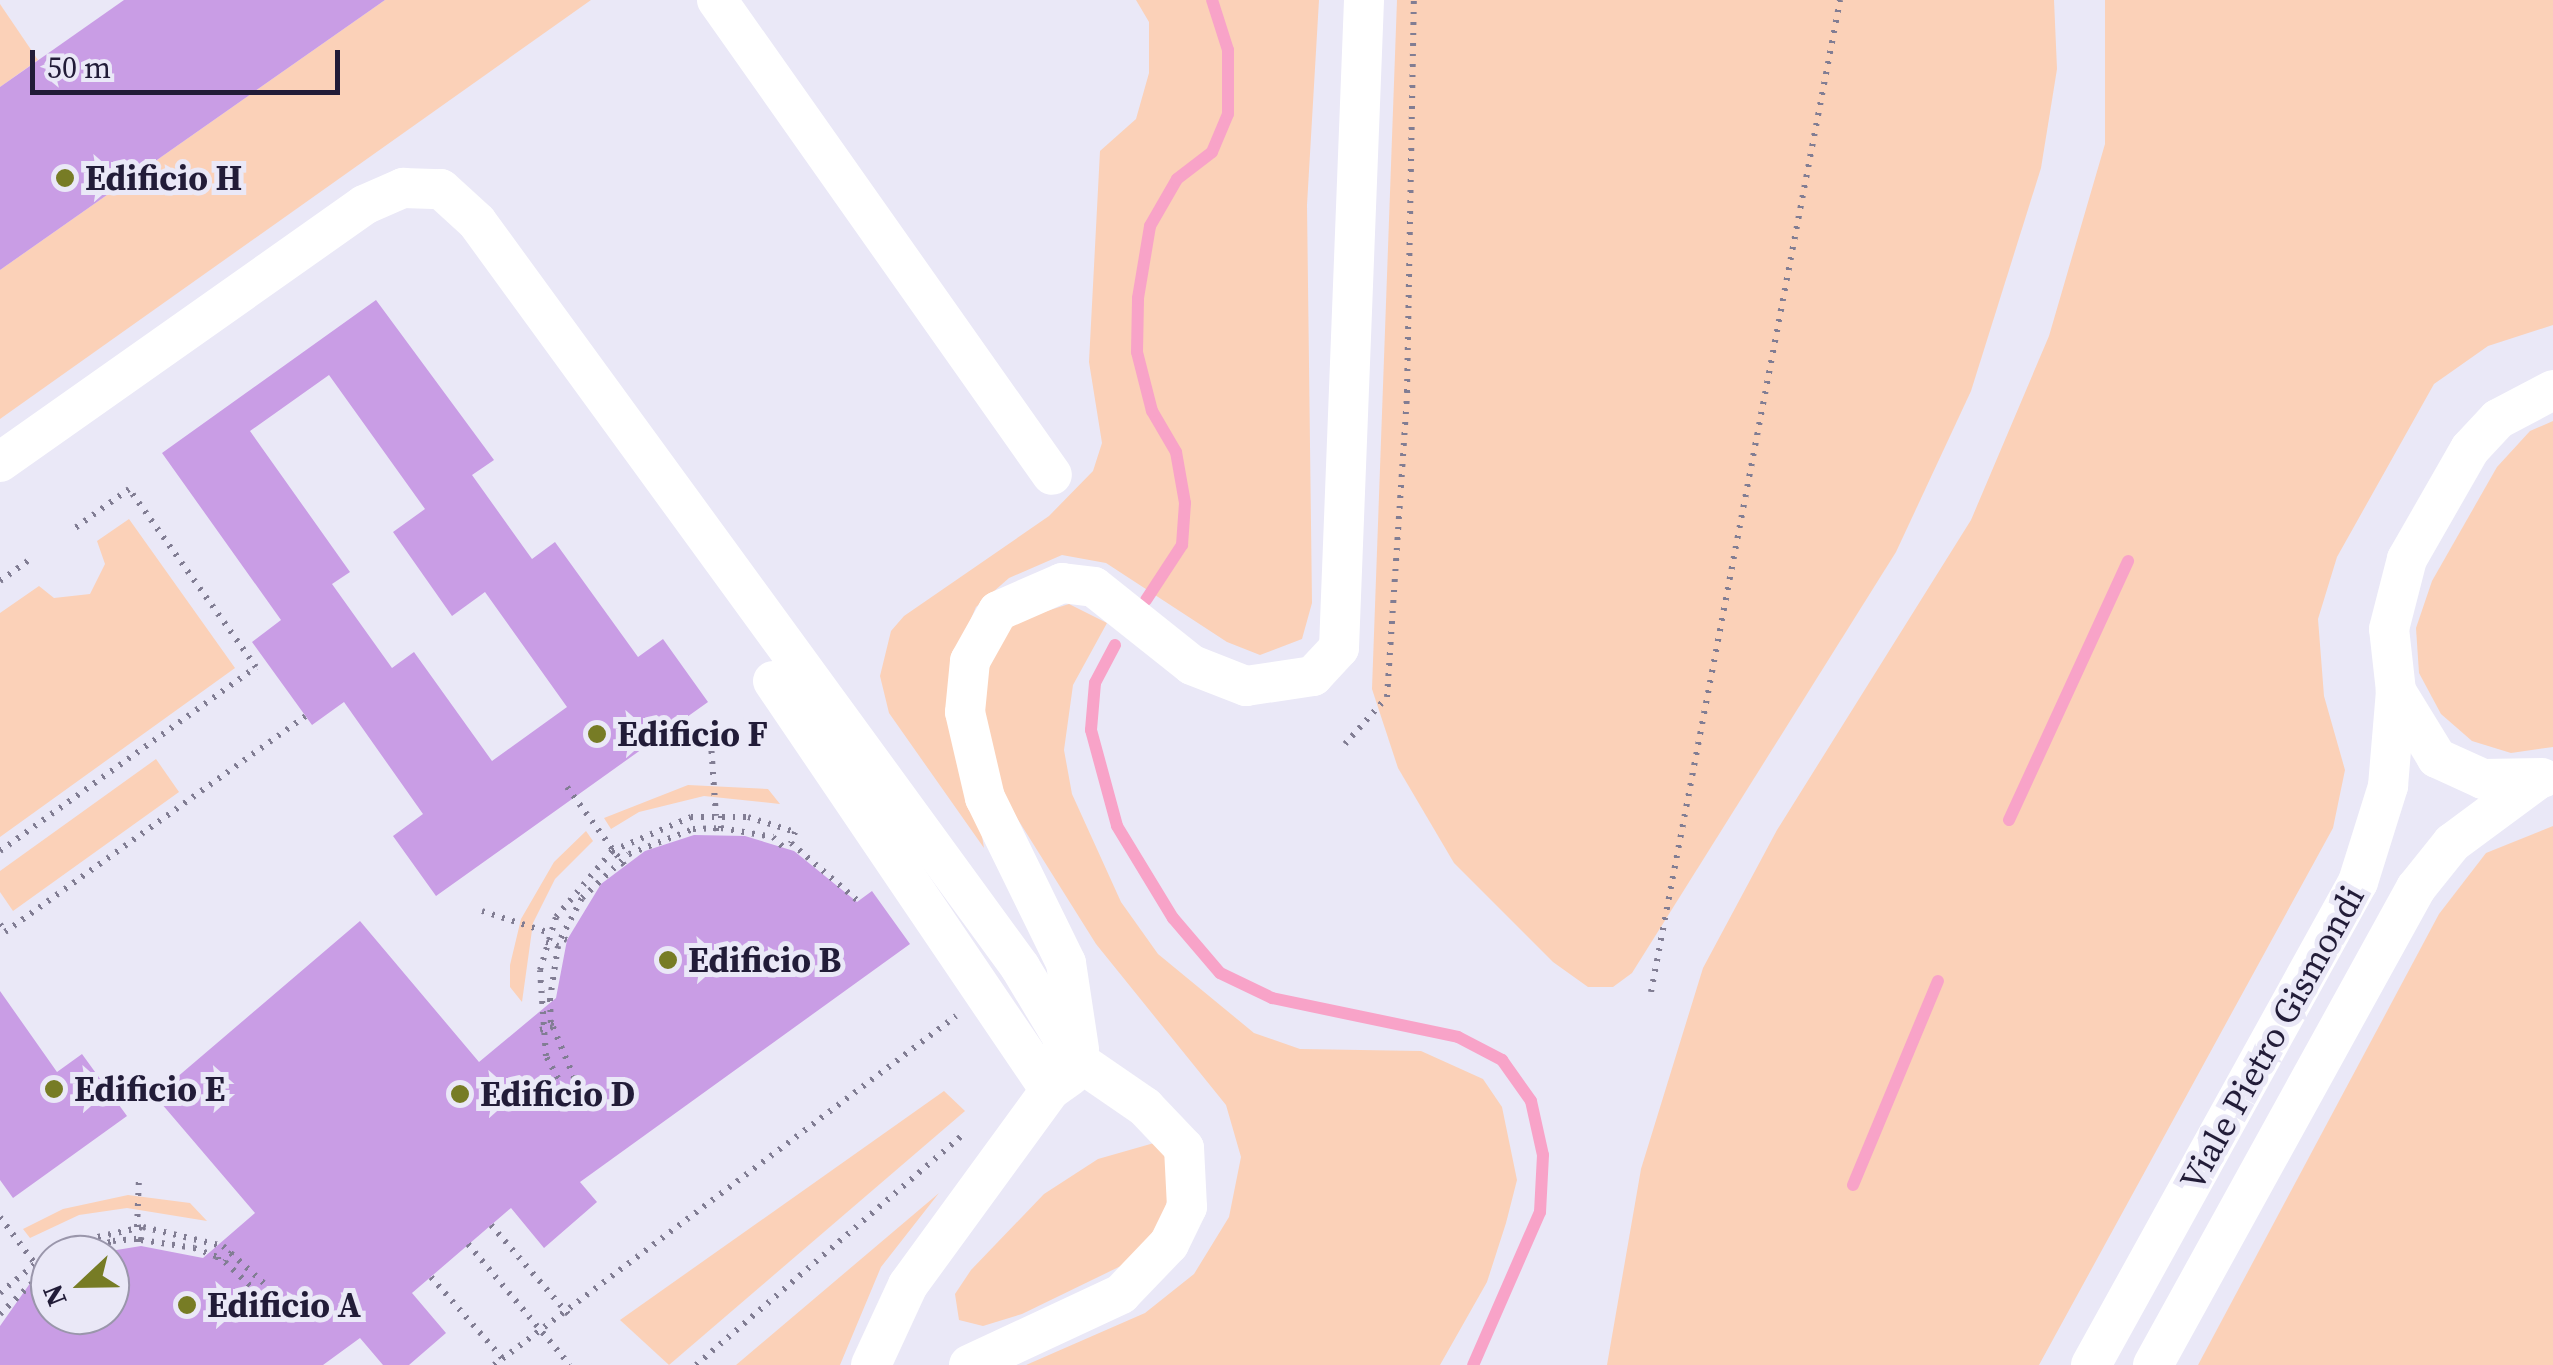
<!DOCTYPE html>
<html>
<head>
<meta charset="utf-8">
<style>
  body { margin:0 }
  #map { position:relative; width:2553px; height:1365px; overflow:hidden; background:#eae8f7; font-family:"Source Serif 4",serif }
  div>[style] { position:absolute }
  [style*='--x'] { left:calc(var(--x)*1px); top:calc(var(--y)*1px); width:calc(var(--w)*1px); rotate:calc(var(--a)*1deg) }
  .green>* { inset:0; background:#fbd1b8 }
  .stream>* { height:12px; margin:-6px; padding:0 6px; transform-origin:6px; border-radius:6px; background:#f8a3c8 }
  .building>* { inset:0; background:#c99de5 }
  .path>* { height:6px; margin-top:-3px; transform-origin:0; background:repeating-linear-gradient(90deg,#817d93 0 2.5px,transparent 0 10.5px) }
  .minor>* { height:40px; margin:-20px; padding:0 20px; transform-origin:20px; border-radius:20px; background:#fff }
  .dots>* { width:28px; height:28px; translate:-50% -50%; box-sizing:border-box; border:5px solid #eae8f7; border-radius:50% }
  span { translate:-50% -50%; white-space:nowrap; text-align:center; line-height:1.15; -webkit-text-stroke:10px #eae8f7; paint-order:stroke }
  .poi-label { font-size:35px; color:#221c38; font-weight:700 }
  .left { translate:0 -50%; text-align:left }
  .street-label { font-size:35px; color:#221c38 }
  .north { position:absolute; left:30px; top:1235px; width:100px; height:100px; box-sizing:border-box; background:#eae8f7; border:2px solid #9a96ab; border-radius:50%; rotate:248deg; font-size:28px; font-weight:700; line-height:40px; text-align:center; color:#221c38 }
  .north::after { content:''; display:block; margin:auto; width:35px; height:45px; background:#777c25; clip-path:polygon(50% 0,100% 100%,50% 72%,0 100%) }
  .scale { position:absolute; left:30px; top:50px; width:310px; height:45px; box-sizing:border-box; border:5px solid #221c38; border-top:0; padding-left:12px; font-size:30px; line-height:35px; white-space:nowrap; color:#221c38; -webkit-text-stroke:8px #eae8f7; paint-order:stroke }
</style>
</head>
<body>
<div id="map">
  <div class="green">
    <i style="clip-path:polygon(385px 0,591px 0,0 419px,0 270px)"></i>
    <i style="clip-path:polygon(1136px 0,1319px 0,1307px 205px,1312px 603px,1302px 639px,1260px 655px,1227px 642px,1106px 563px,1062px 555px,1009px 578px,976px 607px,953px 661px,984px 848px,889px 713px,880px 676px,891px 631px,904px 616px,1049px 516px,1093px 471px,1102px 443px,1089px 362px,1100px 151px,1136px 119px,1149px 73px,1149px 22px)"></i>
    <i style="clip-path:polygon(1397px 0,2054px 0,2057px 69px,2041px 168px,1971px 391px,1896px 552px,1632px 973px,1613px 987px,1588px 987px,1553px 962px,1454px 863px,1398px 768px,1372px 689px)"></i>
    <i style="clip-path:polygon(2105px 0,2553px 0,2553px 325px,2488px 346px,2434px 384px,2337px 557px,2318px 619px,2324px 696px,2345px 770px,2333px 828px,2039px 1365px,1607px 1365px,1641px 1169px,1703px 968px,1777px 830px,1971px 520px,2049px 336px,2105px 144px)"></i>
    <i style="clip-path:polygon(0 4px,38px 60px,0 87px)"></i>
    <i style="clip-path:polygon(2553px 421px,2553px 747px,2511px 753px,2472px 741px,2441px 714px,2419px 673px,2416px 628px,2432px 581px,2497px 467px,2530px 431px)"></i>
    <i style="clip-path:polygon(129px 519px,235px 668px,0 837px,0 613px,39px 586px,54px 598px,90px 594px,105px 564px,97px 541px)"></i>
    <i style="clip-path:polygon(1069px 604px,1107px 623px,1073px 685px,1064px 750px,1072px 794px,1121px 902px,1158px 954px,1254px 1033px,1300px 1049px,1421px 1051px,1483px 1079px,1502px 1107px,1517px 1180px,1506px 1223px,1487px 1282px,1440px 1365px,1026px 1365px,1145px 1313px,1194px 1274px,1229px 1217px,1241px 1157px,1226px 1105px,1096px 944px,1005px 799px,984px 725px,986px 667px,1015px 621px)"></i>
    <i style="clip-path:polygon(156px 759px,179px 792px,13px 911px,0 892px,0 871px)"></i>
    <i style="clip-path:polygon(688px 785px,768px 789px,780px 804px,704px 796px,639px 812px,611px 829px,604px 818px)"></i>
    <i style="clip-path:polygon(2553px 826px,2553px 1365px,2198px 1365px,2439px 914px,2486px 853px)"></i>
    <i style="clip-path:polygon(586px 831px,593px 841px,555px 879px,533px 923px,522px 1002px,510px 987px,510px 965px,521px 919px,554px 862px)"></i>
    <i style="clip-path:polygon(944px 1091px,965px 1111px,669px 1365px,620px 1320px)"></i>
    <i style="clip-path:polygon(1161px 1141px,1174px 1177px,1161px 1222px,1127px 1263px,1022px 1314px,983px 1326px,959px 1320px,955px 1294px,971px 1270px,1044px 1194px,1098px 1159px)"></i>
    <i style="clip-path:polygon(939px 1193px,881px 1267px,840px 1365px,736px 1365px)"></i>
    <i style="clip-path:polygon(128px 1195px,190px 1203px,207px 1221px,127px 1208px,79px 1215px,30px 1238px,23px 1229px,63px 1209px)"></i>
  </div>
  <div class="stream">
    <i style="--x:1146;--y:600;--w:66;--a:-56.8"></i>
    <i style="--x:1182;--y:545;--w:42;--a:-85.9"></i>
    <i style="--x:1185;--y:503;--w:52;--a:-100"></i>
    <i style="--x:1176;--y:452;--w:48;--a:-120.3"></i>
    <i style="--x:1152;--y:411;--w:61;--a:-104.3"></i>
    <i style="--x:1137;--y:352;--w:54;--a:-88.9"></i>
    <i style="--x:1138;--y:298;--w:73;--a:-80.5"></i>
    <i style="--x:1150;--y:226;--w:54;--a:-60.1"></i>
    <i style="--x:1177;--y:179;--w:44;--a:-37.6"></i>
    <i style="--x:1212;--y:152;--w:41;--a:-67.2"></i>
    <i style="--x:1228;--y:114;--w:64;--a:-90"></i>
    <i style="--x:1228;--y:50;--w:52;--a:-107.7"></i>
    <i style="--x:1115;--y:645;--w:43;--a:117.8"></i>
    <i style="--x:1095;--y:683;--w:47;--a:94.9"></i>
    <i style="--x:1091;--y:730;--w:99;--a:74.8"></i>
    <i style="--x:1117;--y:826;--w:108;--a:58.7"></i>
    <i style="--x:1173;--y:918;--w:72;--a:49.5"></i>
    <i style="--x:1220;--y:973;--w:58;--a:25.7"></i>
    <i style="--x:1272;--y:998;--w:190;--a:11.8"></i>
    <i style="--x:1458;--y:1037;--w:50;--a:27.6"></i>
    <i style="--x:1502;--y:1060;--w:50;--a:54.7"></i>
    <i style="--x:1531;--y:1101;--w:55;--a:77.5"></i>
    <i style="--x:1543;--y:1155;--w:57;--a:93"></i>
    <i style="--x:1540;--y:1212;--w:167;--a:113.6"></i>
    <i style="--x:2009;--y:820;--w:285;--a:-65.3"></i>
    <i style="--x:1853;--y:1185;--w:221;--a:-67.4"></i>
  </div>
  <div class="building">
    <i style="clip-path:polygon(124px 0,385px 0,0 270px,0 87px)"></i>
    <i style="clip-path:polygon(evenodd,376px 300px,494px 460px,472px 475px,532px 559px,555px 542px,638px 657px,663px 639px,708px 702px,436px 896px,393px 836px,423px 814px,344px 702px,312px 725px,252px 642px,281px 620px,162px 453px,376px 300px,329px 375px,425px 509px,393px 532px,452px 616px,485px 592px,567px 707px,492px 761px,414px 652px,392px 668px,332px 584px,350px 572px,250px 431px,329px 375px)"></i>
    <i style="clip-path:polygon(694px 835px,745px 836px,794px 851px,857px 902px,872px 891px,910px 944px,580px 1182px,597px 1202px,544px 1248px,511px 1208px,412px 1293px,446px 1333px,409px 1365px,383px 1365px,360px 1338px,323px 1365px,0 1365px,0 1326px,38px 1272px,50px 1268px,50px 1315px,110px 1315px,110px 1255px,86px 1255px,141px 1246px,203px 1258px,255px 1213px,155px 1096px,360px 921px,479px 1062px,556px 998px,567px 940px,601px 884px,645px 851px)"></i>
    <i style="clip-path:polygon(0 991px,57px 1072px,82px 1054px,127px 1116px,13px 1198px,0 1180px)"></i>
  </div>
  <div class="path">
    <i style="--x:0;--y:581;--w:39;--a:-36"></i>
    <i style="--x:710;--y:730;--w:86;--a:86"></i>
    <i style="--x:1345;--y:744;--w:63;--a:-48.2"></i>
    <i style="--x:1387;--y:697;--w:306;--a:-86.2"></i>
    <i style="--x:1407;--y:392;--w:392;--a:-89"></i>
    <i style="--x:567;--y:787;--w:97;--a:53.8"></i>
    <i style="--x:721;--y:816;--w:12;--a:90"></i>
    <i style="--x:721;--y:828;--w:53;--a:9.8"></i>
    <i style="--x:773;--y:837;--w:14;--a:45"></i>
    <i style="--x:0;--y:851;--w:315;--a:-35.7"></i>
    <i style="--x:256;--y:667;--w:219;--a:-125.5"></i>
    <i style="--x:129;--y:489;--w:67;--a:144.2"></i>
    <i style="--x:482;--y:911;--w:71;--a:17.9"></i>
    <i style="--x:0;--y:924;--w:9;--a:58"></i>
    <i style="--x:5;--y:932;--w:370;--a:-35.7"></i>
    <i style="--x:567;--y:940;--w:6;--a:-162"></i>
    <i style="--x:561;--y:938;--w:45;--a:-62.3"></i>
    <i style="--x:582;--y:898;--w:64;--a:-43.1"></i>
    <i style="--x:629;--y:854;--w:69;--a:-21.3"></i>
    <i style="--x:693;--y:829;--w:23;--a:-2"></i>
    <i style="--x:716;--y:828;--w:6;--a:90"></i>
    <i style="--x:546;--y:942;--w:13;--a:18"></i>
    <i style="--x:558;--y:946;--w:54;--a:98.6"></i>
    <i style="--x:550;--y:999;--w:24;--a:88"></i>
    <i style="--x:551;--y:1023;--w:6;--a:-9"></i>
    <i style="--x:1651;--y:992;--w:1010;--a:-79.21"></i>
    <i style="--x:540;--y:1030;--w:13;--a:-13"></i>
    <i style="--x:553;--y:1027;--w:78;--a:67.4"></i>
    <i style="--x:573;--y:1106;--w:57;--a:-118.4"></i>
    <i style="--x:546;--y:1056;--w:86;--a:-94"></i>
    <i style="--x:540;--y:970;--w:55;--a:-73.2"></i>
    <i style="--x:556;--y:917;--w:87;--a:-49.7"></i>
    <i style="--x:612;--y:851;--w:86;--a:-23.3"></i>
    <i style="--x:691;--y:817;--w:57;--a:0"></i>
    <i style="--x:748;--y:817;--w:49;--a:17.7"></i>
    <i style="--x:795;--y:832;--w:12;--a:110"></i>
    <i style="--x:791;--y:843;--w:89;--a:40.9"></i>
    <i style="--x:0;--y:1217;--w:75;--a:53.1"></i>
    <i style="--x:491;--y:1225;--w:118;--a:49.1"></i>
    <i style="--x:137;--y:1227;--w:50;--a:-87.7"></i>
    <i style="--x:143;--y:1227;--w:13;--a:99"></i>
    <i style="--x:141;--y:1240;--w:54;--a:8.6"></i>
    <i style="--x:194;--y:1248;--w:26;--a:21"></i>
    <i style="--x:218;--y:1257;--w:9;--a:84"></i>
    <i style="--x:468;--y:1244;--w:158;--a:49.9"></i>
    <i style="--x:232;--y:1252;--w:12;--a:125"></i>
    <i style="--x:225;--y:1262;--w:76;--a:43.4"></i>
    <i style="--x:68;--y:1255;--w:47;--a:-17.3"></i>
    <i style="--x:113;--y:1241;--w:25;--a:-5"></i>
    <i style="--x:138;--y:1239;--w:7;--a:90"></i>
    <i style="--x:431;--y:1277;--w:109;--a:48.7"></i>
    <i style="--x:0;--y:1293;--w:74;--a:-39.5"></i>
    <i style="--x:57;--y:1246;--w:88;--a:-12.5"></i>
    <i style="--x:143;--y:1227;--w:82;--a:13.4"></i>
    <i style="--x:223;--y:1246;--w:91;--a:42.3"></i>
    <i style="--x:0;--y:1314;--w:69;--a:-43.8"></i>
    <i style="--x:494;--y:1365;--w:579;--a:-37.07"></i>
    <i style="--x:696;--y:1365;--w:354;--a:-40.8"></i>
  </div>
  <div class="minor">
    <i style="--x:717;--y:0;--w:581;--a:54.81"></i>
    <i style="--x:0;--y:462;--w:446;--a:-35.2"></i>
    <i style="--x:364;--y:205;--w:43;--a:-23.6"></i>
    <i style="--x:403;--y:188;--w:38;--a:2"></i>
    <i style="--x:441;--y:189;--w:49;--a:42.5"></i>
    <i style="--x:477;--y:222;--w:922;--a:53.91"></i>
    <i style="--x:1020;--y:967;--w:118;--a:58.9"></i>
    <i style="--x:773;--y:681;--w:494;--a:55.9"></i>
    <i style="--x:2542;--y:778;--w:59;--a:179"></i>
    <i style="--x:2483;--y:779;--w:51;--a:-155.5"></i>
    <i style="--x:2437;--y:758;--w:79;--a:-121.5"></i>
    <i style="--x:2396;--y:691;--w:62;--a:-96.4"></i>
    <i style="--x:2389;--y:629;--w:72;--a:-75.6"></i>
    <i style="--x:2407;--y:559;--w:127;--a:-60.2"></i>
    <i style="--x:2470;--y:449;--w:41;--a:-47"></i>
    <i style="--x:2498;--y:419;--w:62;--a:-27.8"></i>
    <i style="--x:1079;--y:1049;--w:87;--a:-98.6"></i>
    <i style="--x:1066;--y:963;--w:184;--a:-116.1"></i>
    <i style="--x:985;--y:798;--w:88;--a:-103.1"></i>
    <i style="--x:965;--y:712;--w:51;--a:-84.4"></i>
    <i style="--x:970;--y:661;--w:57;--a:-60.8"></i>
    <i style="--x:998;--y:611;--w:70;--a:-23.6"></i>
    <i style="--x:1062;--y:583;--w:32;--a:7"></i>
    <i style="--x:1094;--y:587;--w:125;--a:38.5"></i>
    <i style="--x:1192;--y:665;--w:58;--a:21.3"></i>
    <i style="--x:1246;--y:686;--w:68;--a:-8.5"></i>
    <i style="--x:1313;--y:676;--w:38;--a:-47"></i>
    <i style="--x:1339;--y:648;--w:648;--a:-87.79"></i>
    <i style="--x:871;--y:1365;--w:88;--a:-65.2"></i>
    <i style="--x:908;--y:1285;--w:241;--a:-53.9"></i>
    <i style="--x:1050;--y:1090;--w:24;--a:-35"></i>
    <i style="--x:969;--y:1365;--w:168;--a:-25"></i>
    <i style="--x:1121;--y:1294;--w:69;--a:-46.2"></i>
    <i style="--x:1169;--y:1244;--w:41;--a:-64.1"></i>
    <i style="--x:1187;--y:1207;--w:59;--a:-92.9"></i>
    <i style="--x:1184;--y:1148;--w:57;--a:-133.6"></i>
    <i style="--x:1145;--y:1107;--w:101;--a:-145.5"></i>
    <i style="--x:2091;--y:1365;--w:552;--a:-61.07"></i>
    <i style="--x:2358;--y:882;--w:101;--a:-72.6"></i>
    <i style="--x:2388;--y:786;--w:95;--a:-85.2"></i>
    <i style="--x:2153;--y:1365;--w:545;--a:-61.13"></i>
    <i style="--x:2416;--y:888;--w:58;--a:-51.3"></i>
    <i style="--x:2452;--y:843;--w:106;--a:-36.5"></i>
  </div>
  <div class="dots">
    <i style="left:65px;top:178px;background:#777c25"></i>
    <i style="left:597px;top:734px;background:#777c25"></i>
    <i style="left:668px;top:960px;background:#777c25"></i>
    <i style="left:54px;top:1089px;background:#777c25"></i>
    <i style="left:460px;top:1094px;background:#777c25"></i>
    <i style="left:187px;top:1305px;background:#777c25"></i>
  </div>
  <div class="poi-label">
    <span class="left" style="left:85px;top:178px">Edificio H</span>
    <span class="left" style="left:617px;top:734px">Edificio F</span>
    <span class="left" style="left:688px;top:960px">Edificio B</span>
    <span class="left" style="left:74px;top:1089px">Edificio E</span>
    <span class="left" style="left:480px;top:1094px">Edificio D</span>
    <span class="left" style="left:207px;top:1305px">Edificio A</span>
  </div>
  <div class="street-label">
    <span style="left:2272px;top:1038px;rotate:-61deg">Viale Pietro Gismondi</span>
  </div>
  <div class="north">N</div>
  <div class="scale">50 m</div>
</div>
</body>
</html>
